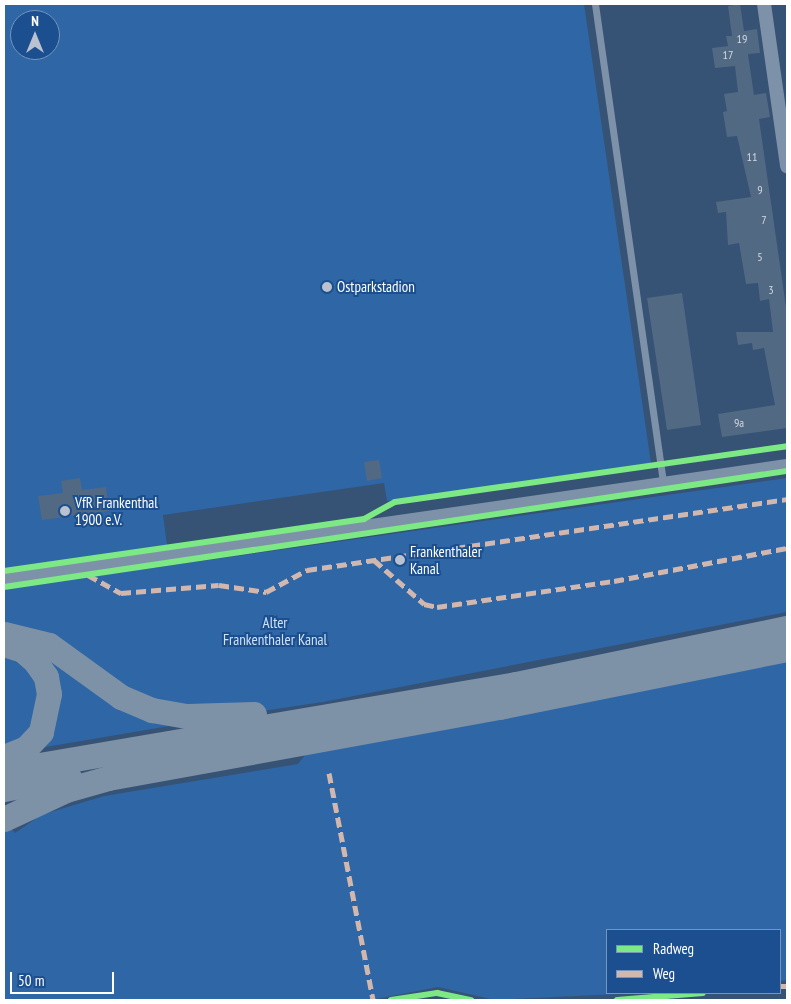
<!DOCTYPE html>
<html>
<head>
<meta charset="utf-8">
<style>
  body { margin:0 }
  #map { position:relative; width:791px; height:1004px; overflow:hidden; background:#365274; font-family:"PT Sans Narrow",sans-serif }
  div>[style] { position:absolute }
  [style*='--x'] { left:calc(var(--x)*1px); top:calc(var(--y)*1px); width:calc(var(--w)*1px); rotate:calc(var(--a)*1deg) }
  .green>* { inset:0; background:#2f66a5 }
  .building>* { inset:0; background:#526984 }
  .lane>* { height:7px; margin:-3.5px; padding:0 3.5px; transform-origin:3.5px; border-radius:3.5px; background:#7d92a8 }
  .street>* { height:14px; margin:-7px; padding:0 7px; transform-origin:7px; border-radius:7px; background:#7d92a8 }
  .highway>* { height:25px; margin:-12.5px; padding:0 12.5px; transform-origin:12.5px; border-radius:12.5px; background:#7e92a7 }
  .quiet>* { height:5px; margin-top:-2.5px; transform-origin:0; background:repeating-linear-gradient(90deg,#d1b7ad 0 10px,transparent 0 15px) }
  .cycleway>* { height:6px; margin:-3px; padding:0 3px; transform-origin:3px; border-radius:3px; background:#7ce984 }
  .dots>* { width:14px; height:14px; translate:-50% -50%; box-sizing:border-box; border:2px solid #1b4f8f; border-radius:50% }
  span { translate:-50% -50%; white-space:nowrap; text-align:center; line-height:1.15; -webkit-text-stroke:4px #1b4f8f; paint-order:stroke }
  .number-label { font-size:12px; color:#d4dae0 }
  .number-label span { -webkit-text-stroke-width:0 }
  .poi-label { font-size:15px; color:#fff }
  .left { translate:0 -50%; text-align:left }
  .park-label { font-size:15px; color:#cfe3fa }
  .frame { position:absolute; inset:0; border:5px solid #fff; pointer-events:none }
  .legend { position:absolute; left:606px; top:929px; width:175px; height:65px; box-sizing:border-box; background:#1b4f8f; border:1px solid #7695bc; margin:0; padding:6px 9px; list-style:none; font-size:15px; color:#fff }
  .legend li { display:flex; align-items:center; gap:10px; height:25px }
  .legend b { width:25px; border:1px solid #7695bc }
  .north { position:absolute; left:10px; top:10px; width:50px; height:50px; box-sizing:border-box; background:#1b4f8f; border:1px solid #7695bc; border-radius:50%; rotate:0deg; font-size:14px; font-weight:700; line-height:20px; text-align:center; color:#fff }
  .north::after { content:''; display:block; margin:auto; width:18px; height:22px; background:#b9c2ce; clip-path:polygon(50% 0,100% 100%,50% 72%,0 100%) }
  .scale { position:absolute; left:10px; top:972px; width:104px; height:22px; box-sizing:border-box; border:2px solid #fff; border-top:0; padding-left:6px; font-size:15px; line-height:18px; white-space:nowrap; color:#fff; -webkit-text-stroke:4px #1b4f8f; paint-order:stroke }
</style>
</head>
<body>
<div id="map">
  <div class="green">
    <i style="clip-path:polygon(evenodd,4px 4px,584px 4px,651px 463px,387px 501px,384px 483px,163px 515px,167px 545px,4px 569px,4px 4px,20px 20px,50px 20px,50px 50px,20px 50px,20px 20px)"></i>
    <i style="clip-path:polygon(787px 478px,787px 612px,323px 702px,249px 713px,181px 712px,4px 628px,4px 589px)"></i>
    <i style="clip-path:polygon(50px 652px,193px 722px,34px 749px,45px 664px)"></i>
    <i style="clip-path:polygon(4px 654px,31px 672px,42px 689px,40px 723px,4px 755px)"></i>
    <i style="clip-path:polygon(787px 661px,787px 980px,780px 981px,780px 930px,607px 930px,607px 993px,640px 993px,495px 1000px,438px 987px,371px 1000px,4px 1000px,4px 829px,9px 826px,15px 833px,41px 815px,104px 796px,298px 764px,305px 755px,388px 736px)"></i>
  </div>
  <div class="building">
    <i style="clip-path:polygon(740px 4px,744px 31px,757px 29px,760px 53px,748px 54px,751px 75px,754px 95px,766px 93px,770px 117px,759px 119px,787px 314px,787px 428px,722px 437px,718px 414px,775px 405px,764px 348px,753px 350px,752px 343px,738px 345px,736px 332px,773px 332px,769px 299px,760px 301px,758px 283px,746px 284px,739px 243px,728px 245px,726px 212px,718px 213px,716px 202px,751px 197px,737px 136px,727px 137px,723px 112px,727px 111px,724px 94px,738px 92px,735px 66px,715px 68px,712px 48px,728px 46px,726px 36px,732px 36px,728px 6px)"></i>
    <i style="clip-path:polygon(682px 293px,701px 425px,667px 430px,647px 298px)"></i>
    <i style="clip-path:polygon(379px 460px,382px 478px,367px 481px,364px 462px)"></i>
    <i style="clip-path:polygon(80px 478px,82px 490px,106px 487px,109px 511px,42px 520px,38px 496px,63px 493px,61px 481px)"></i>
  </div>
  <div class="lane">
    <i style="--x:595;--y:4;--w:487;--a:81.9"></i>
  </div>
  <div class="street">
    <i style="--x:764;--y:4;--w:164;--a:81.9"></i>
    <i style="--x:4;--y:579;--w:791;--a:-8.21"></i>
  </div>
  <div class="highway">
    <i style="--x:4;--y:634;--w:46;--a:13.7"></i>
    <i style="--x:49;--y:645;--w:89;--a:35.8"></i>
    <i style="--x:121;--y:697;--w:34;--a:23"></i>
    <i style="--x:152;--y:710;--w:36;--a:10"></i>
    <i style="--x:187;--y:716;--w:67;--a:-1.7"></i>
    <i style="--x:4;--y:644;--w:19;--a:18"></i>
    <i style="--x:22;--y:650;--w:17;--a:40"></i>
    <i style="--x:35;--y:661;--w:19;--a:55"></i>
    <i style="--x:46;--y:677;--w:17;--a:80"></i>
    <i style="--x:49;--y:694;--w:39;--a:102"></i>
    <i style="--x:41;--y:732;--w:22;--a:133"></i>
    <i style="--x:26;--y:748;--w:24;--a:158"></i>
    <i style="--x:4;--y:771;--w:519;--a:-9.64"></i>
    <i style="--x:516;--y:684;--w:277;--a:-11.7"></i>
    <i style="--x:4;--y:789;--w:66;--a:-10.5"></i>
    <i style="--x:4;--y:819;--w:68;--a:-25.1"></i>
    <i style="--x:66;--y:790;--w:44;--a:-15.9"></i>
    <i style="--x:108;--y:778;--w:397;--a:-10.3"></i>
    <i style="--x:499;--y:707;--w:294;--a:-11.4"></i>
  </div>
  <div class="quiet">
    <i style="--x:374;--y:560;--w:67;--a:41.3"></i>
    <i style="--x:424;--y:604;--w:13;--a:13"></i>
    <i style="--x:437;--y:607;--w:179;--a:-8.4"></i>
    <i style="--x:614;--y:581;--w:176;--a:-10.8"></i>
    <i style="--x:88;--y:575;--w:38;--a:29"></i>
    <i style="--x:121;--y:593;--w:98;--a:-4.7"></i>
    <i style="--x:219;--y:585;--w:48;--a:8.5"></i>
    <i style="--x:266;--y:592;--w:47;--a:-28.2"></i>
    <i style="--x:307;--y:570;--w:485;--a:-8.4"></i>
    <i style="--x:329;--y:773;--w:231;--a:79"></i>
    <i style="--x:780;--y:986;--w:7;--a:0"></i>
  </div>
  <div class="cycleway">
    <i style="--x:4;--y:571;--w:364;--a:-8.2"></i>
    <i style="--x:364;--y:519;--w:35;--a:-29"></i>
    <i style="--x:395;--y:502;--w:396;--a:-8.1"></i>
    <i style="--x:4;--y:587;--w:792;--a:-8.43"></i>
    <i style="--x:391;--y:1000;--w:47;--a:-8.7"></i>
    <i style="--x:437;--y:993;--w:35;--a:12"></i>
    <i style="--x:617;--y:1000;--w:86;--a:-4.7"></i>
  </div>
  <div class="dots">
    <i style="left:327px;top:287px;background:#b9c2ce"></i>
    <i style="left:65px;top:511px;background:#b9c2ce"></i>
    <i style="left:400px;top:560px;background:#b9c2ce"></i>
  </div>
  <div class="number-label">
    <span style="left:742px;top:39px">19</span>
    <span style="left:728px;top:55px">17</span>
    <span style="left:752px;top:157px">11</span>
    <span style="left:760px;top:190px">9</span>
    <span style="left:764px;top:220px">7</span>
    <span style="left:760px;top:257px">5</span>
    <span style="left:771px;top:290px">3</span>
    <span style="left:739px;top:423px">9a</span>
  </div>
  <div class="poi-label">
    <span class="left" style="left:337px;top:287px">Ostparkstadion</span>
    <span class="left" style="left:75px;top:511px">VfR Frankenthal<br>1900 e.V.</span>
    <span class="left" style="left:410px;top:560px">Frankenthaler<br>Kanal</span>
  </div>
  <div class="park-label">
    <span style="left:275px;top:631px">Alter<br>Frankenthaler Kanal</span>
  </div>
  <div class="frame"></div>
  <ul class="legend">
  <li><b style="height:6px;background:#7ce984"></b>Radweg</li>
  <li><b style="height:6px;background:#d1b7ad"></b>Weg</li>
  </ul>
  <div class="north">N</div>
  <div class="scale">50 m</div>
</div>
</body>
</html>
